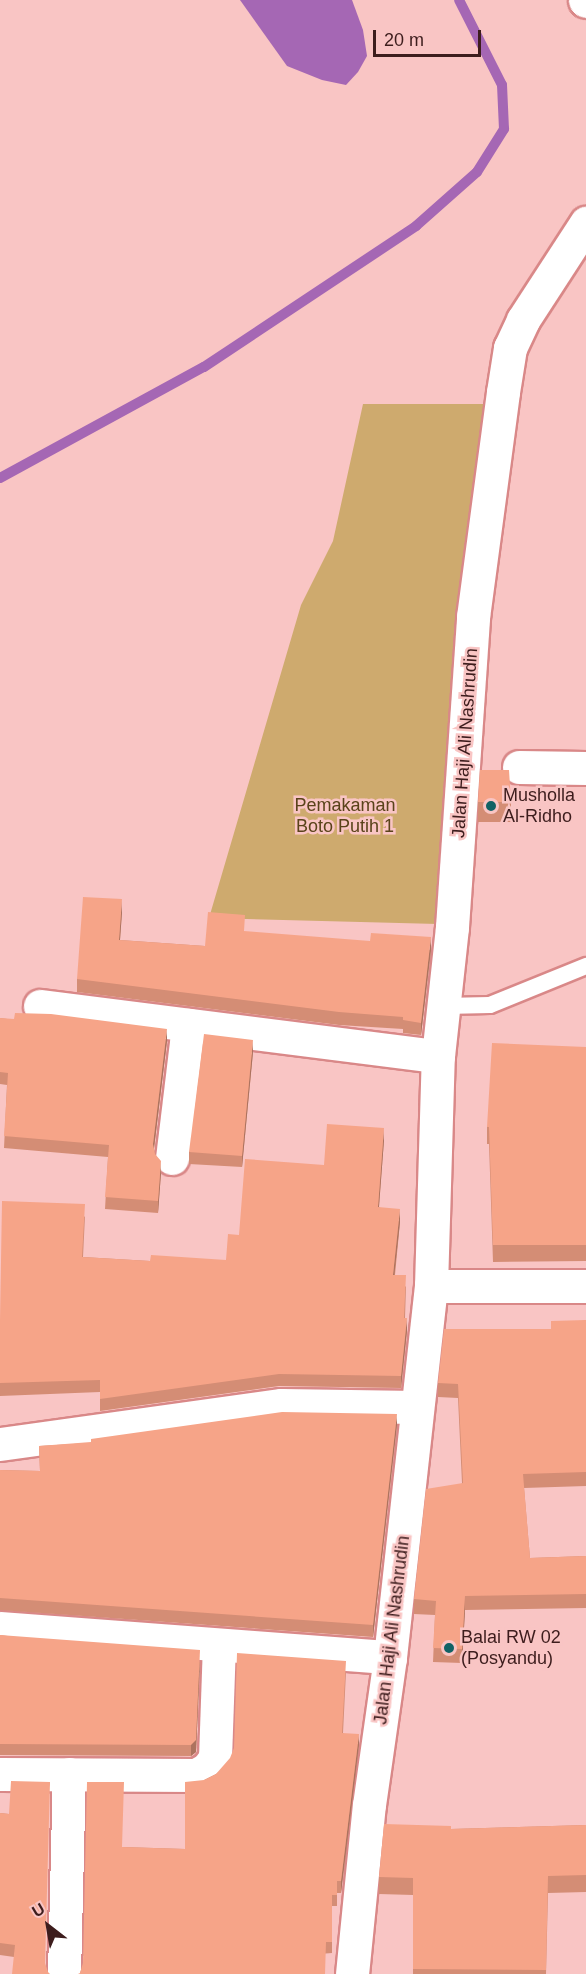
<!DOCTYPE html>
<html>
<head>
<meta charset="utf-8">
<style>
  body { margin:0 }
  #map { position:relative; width:586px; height:1974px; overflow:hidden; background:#f9c5c4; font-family:Arial,sans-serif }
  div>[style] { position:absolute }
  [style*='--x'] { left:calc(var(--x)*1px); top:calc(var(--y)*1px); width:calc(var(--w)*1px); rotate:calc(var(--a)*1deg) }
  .green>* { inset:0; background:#ceaa6e }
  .water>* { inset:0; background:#a567b4 }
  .stream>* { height:10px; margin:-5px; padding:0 5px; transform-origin:5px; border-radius:5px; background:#a567b4 }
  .roads { filter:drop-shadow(2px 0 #d98888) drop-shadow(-2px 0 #d98888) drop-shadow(0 2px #d98888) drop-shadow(0 -2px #d98888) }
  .lane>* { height:16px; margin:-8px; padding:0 8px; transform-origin:8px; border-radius:8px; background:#fff }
  .street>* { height:33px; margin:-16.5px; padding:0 16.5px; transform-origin:16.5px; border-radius:16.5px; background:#fff }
  .wall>* { inset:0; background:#d48d75 }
  .shaded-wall>* { inset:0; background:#ac735f }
  .building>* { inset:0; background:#f6a488 }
  .dots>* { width:16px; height:16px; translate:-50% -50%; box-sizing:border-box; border:3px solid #f9c5c4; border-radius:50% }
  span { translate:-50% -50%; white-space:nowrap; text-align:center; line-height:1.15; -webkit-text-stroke:5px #f9c5c4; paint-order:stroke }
  .street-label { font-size:18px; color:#3d1d1d }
  .poi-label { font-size:18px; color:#3d1d1d }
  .left { translate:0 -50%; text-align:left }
  .park-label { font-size:18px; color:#5a431a }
  .north { position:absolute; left:18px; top:1896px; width:60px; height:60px; -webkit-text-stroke:4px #f9c5c4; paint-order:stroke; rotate:329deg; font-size:16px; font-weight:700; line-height:24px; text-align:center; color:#3d1d1d }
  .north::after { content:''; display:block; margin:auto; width:21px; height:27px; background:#3d1d1d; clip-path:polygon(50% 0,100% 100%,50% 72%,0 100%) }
  .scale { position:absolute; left:373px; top:30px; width:108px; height:27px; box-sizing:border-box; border:3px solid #3d1d1d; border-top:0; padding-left:8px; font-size:18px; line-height:21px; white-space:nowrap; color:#3d1d1d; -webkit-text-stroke:4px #f9c5c4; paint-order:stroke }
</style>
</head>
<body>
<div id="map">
  <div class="green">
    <i style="clip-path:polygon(363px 404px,485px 404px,438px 924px,209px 918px,301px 605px,333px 541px)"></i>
  </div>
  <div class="water">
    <i style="clip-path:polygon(240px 0,352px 0,363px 30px,367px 56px,358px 72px,346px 85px,322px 80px,287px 66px)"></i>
  </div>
  <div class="stream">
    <i style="--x:0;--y:478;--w:232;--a:-28.6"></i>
    <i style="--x:204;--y:367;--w:255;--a:-33.6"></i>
    <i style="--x:416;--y:226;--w:81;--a:-41.5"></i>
    <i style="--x:477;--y:172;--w:51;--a:-57.9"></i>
    <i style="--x:504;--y:129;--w:44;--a:-92.6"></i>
    <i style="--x:502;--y:85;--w:95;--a:-116.8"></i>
  </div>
  <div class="roads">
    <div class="lane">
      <i style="--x:444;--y:1006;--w:46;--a:-1.2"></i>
      <i style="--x:490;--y:1005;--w:104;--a:-22.1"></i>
    </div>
    <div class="street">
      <i style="--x:585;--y:0;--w:1;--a:45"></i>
      <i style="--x:519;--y:767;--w:67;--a:0.9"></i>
      <i style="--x:40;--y:1006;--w:401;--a:7.2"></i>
      <i style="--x:172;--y:1158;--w:134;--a:-83.1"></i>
      <i style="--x:431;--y:1286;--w:155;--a:0"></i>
      <i style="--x:0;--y:1444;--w:284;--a:-7.9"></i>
      <i style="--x:281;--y:1405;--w:136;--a:0.8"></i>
      <i style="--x:0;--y:1628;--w:391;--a:4.3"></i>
      <i style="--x:0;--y:1774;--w:196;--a:0.3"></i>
      <i style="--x:196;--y:1775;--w:13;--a:-29"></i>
      <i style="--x:207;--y:1769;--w:14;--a:-54"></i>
      <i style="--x:215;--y:1758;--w:112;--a:-88"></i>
      <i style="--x:64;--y:1974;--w:200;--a:-88.6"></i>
      <i style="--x:352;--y:1974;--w:170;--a:-84.3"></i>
      <i style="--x:369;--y:1805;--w:149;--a:-81.9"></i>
      <i style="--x:390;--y:1657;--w:373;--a:-83.7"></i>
      <i style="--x:431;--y:1286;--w:230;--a:-88.3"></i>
      <i style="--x:438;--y:1056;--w:130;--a:-83.8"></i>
      <i style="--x:452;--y:927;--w:311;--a:-86.1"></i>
      <i style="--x:473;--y:617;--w:227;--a:-82.4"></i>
      <i style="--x:503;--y:392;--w:45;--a:-81"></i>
      <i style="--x:510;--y:348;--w:31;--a:-65"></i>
      <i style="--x:523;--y:320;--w:116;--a:-57"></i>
    </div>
  </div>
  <div class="wall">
    <i style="clip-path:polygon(478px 802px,511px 802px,511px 822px,478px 822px)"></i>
    <i style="clip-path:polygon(122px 912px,120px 940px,205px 946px,245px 932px,431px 950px,421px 1035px,403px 1033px,403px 1029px,339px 1025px,77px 992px,77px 979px)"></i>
    <i style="clip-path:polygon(0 1018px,167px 1041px,154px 1149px,161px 1173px,158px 1213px,105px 1209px,108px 1157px,4px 1148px,7px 1085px,0 1084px)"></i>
    <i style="clip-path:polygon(586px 1047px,586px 1261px,493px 1262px,489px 1144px,487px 1144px,487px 1127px)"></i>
    <i style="clip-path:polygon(253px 1052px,242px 1167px,189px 1164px,189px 1152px)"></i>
    <i style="clip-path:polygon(384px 1140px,379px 1207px,400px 1222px,395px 1275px,406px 1287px,405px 1318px,407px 1331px,401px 1388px,279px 1386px,100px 1411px,100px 1392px,0 1396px,0 1321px,85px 1216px,83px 1257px,150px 1261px,226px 1260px,239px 1235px,324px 1165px)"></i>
    <i style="clip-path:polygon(586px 1320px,586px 1486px,524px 1488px,530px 1558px,586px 1556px,586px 1608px,465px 1610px,462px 1663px,433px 1662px,435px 1615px,414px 1614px,414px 1599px,462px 1483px,458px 1398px,438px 1397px,438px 1383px,551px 1329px)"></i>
    <i style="clip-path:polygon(397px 1425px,373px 1637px,0 1610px,0 1470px,40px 1471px,39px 1446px)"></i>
    <i style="clip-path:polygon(0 1635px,200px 1662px,196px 1752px,191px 1756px,0 1755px)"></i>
    <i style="clip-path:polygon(346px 1672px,343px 1733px,359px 1745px,341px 1893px,337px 1893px,337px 1906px,332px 1906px,332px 1953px,80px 1973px,123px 1847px,185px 1849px,204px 1780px,216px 1774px)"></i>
    <i style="clip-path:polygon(50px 1782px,14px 1957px,0 1955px,0 1813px,9px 1814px)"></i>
    <i style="clip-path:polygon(586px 1825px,586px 1892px,548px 1893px,546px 1974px,413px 1974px,413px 1895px,379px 1894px,379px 1877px,451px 1829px)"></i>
  </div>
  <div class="shaded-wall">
    <i style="clip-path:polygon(122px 899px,122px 912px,119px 953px,119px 940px)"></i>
    <i style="clip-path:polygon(431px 937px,431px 950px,421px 1035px,421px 1023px)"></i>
    <i style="clip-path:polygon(167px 1029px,167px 1041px,153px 1156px,153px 1144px)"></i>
    <i style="clip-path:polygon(253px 1040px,253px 1052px,242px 1167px,242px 1156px)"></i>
    <i style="clip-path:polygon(384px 1128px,384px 1140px,378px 1219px,378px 1207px)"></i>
    <i style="clip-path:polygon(161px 1161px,161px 1173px,158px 1213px,158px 1201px)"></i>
    <i style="clip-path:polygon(400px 1209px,400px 1222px,393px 1287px,393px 1275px)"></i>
    <i style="clip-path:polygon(407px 1318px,407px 1331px,401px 1388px,401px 1376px)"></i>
    <i style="clip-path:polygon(397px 1414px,397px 1425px,373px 1637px,373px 1625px)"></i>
    <i style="clip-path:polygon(465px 1596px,465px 1610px,462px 1663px,462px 1649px)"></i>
    <i style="clip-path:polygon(200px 1662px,196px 1752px,191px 1756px,191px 1745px)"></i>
    <i style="clip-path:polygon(359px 1734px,359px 1745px,341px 1893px,341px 1881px)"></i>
  </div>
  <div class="building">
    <i style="clip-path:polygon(480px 770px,509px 770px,511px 802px,478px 802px)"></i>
    <i style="clip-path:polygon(83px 897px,122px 899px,119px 940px,205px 946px,208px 912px,245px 915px,244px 931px,370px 941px,371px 933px,431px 937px,421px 1023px,403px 1020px,403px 1017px,339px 1012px,77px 979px)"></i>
    <i style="clip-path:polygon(15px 1013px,51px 1014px,167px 1029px,153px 1144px,155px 1154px,161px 1161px,158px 1201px,105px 1197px,109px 1145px,4px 1136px,8px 1073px,0 1072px,0 1018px,14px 1019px)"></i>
    <i style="clip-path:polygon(204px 1034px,253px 1040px,242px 1156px,189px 1152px)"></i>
    <i style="clip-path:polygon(492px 1043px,586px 1047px,586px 1245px,493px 1245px,489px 1127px,487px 1127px)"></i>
    <i style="clip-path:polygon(327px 1124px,384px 1128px,378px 1207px,400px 1209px,393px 1275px,406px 1275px,404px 1318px,407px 1318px,401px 1376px,279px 1374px,100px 1399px,100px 1380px,0 1383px,0 1321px,2px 1201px,85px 1204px,82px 1257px,150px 1261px,151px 1255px,226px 1260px,228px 1234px,239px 1235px,245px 1159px,324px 1165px)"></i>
    <i style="clip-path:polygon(586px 1320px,586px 1472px,523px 1474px,530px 1558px,586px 1556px,586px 1594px,465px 1596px,462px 1649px,433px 1648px,436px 1601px,414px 1599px,426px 1489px,463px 1483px,458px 1384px,438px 1383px,444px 1329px,551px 1329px,551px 1321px)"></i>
    <i style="clip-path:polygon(282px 1412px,397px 1414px,373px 1625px,0 1598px,0 1470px,40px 1471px,39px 1446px,91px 1442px,91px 1439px)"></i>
    <i style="clip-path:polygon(0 1635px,200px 1650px,196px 1740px,191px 1745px,0 1744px)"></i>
    <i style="clip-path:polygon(237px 1653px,346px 1661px,342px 1733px,359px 1734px,341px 1881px,337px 1881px,337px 1895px,332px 1895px,332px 1942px,326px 1942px,325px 1974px,78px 1974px,80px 1973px,83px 1963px,87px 1782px,124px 1782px,122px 1847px,185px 1849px,185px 1782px,204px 1780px,216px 1774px,230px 1758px,234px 1748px)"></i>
    <i style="clip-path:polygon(11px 1781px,50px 1782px,45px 1963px,48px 1972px,50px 1974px,12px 1974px,15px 1945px,0 1943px,0 1813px,9px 1814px)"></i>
    <i style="clip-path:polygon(384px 1824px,451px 1826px,451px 1829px,586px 1825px,586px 1875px,548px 1876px,546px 1970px,413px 1969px,413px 1878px,379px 1877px)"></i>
  </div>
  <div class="dots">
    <i style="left:491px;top:806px;background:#116265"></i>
    <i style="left:449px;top:1648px;background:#116265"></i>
  </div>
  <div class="street-label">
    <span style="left:465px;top:743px;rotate:-86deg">Jalan Haji Ali Nashrudin</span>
    <span style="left:392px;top:1630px;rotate:-83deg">Jalan Haji Ali Nashrudin</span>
  </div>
  <div class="poi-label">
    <span class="left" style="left:503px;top:806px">Musholla<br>Al-Ridho</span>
    <span class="left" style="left:461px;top:1648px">Balai RW 02<br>(Posyandu)</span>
  </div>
  <div class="park-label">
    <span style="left:345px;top:816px">Pemakaman<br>Boto Putih 1</span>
  </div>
  <div class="north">U</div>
  <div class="scale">20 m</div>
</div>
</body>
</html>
